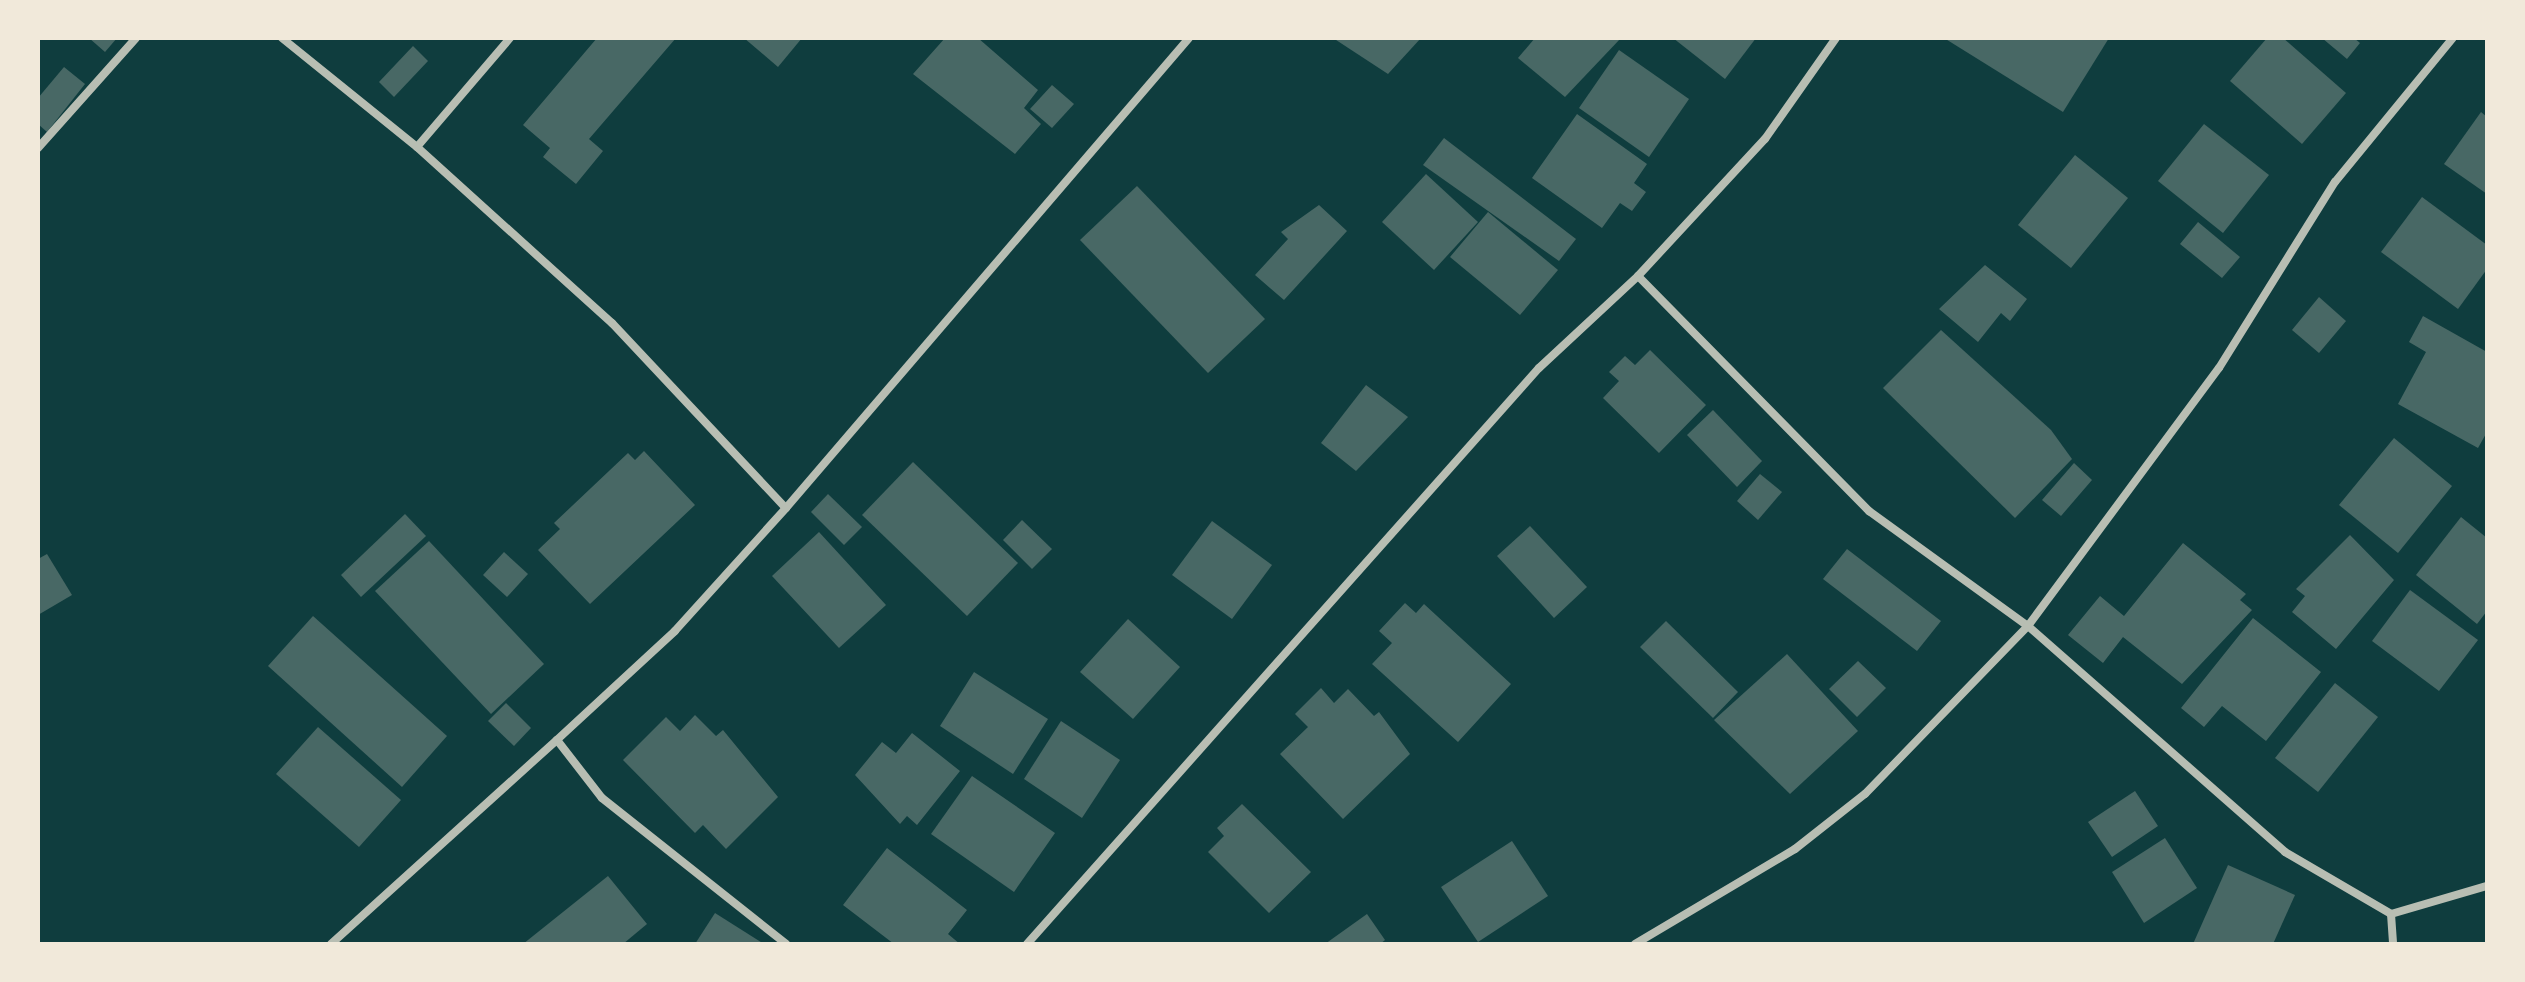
<!DOCTYPE html>
<html>
<head>
<meta charset="utf-8">
<style>
  body { margin:0 }
  #map { position:relative; width:2525px; height:982px; overflow:hidden; background:#0f3d3e; font-family:Poppins,sans-serif }
  div>[style] { position:absolute }
  [style*='--x'] { left:calc(var(--x)*1px); top:calc(var(--y)*1px); width:calc(var(--w)*1px); rotate:calc(var(--a)*1deg) }
  .building>* { inset:0; background:#486865 }
  .minor>* { height:8px; margin:-4px; padding:0 4px; transform-origin:4px; border-radius:4px; background:#b8beb3 }
  span { translate:-50% -50%; white-space:nowrap; text-align:center; line-height:1.15; -webkit-text-stroke:6px #f1e9da; paint-order:stroke }
  .frame { position:absolute; inset:0; border:40px solid #f1e9da; pointer-events:none }
</style>
</head>
<body>
<div id="map">
  <div class="building">
    <i style="clip-path:polygon(89px 38px,117px 38px,105px 52px)"></i>
    <i style="clip-path:polygon(597px 38px,676px 38px,589px 139px,603px 151px,576px 184px,543px 157px,550px 148px,523px 125px)"></i>
    <i style="clip-path:polygon(744px 38px,802px 38px,778px 67px)"></i>
    <i style="clip-path:polygon(945px 38px,978px 38px,1038px 90px,1024px 108px,1041px 124px,1015px 154px,913px 74px)"></i>
    <i style="clip-path:polygon(1333px 38px,1421px 38px,1388px 74px)"></i>
    <i style="clip-path:polygon(1535px 38px,1621px 38px,1565px 97px,1518px 58px)"></i>
    <i style="clip-path:polygon(1673px 38px,1756px 38px,1725px 79px)"></i>
    <i style="clip-path:polygon(1944px 38px,2109px 38px,2063px 112px)"></i>
    <i style="clip-path:polygon(2267px 38px,2283px 38px,2346px 93px,2302px 144px,2230px 81px)"></i>
    <i style="clip-path:polygon(2322px 38px,2354px 38px,2360px 43px,2347px 59px)"></i>
    <i style="clip-path:polygon(413px 46px,428px 61px,394px 97px,379px 82px)"></i>
    <i style="clip-path:polygon(1619px 50px,1689px 99px,1649px 157px,1579px 108px)"></i>
    <i style="clip-path:polygon(64px 67px,85px 84px,47px 132px,38px 124px,38px 98px)"></i>
    <i style="clip-path:polygon(1052px 85px,1074px 104px,1052px 128px,1030px 109px)"></i>
    <i style="clip-path:polygon(2481px 112px,2487px 117px,2487px 194px,2444px 164px)"></i>
    <i style="clip-path:polygon(1577px 114px,1647px 164px,1634px 183px,1646px 192px,1632px 211px,1620px 203px,1602px 228px,1532px 178px)"></i>
    <i style="clip-path:polygon(2204px 124px,2269px 175px,2223px 233px,2158px 181px)"></i>
    <i style="clip-path:polygon(1444px 138px,1576px 239px,1559px 261px,1423px 165px)"></i>
    <i style="clip-path:polygon(2075px 155px,2128px 198px,2071px 268px,2018px 225px)"></i>
    <i style="clip-path:polygon(1426px 174px,1478px 222px,1434px 270px,1382px 222px)"></i>
    <i style="clip-path:polygon(1137px 186px,1265px 319px,1208px 373px,1080px 240px)"></i>
    <i style="clip-path:polygon(2422px 197px,2487px 245px,2487px 269px,2458px 309px,2381px 252px)"></i>
    <i style="clip-path:polygon(1319px 205px,1347px 231px,1284px 300px,1255px 275px,1288px 239px,1281px 232px)"></i>
    <i style="clip-path:polygon(1488px 212px,1558px 270px,1520px 315px,1450px 257px)"></i>
    <i style="clip-path:polygon(2198px 222px,2240px 257px,2222px 278px,2180px 244px)"></i>
    <i style="clip-path:polygon(1985px 265px,2027px 299px,2010px 321px,2001px 313px,1978px 342px,1939px 309px)"></i>
    <i style="clip-path:polygon(2319px 297px,2346px 321px,2319px 353px,2292px 330px)"></i>
    <i style="clip-path:polygon(2423px 316px,2487px 352px,2487px 432px,2478px 448px,2398px 404px,2426px 352px,2409px 342px)"></i>
    <i style="clip-path:polygon(1941px 330px,2051px 430px,2072px 459px,2015px 518px,1883px 388px)"></i>
    <i style="clip-path:polygon(1650px 350px,1706px 405px,1659px 453px,1603px 398px,1619px 381px,1609px 372px,1625px 356px,1635px 365px)"></i>
    <i style="clip-path:polygon(1366px 385px,1408px 417px,1356px 471px,1321px 443px)"></i>
    <i style="clip-path:polygon(1713px 410px,1762px 461px,1737px 487px,1687px 435px)"></i>
    <i style="clip-path:polygon(2394px 438px,2452px 486px,2398px 553px,2339px 505px)"></i>
    <i style="clip-path:polygon(644px 451px,695px 505px,590px 604px,538px 550px,560px 529px,554px 523px,628px 453px,635px 460px)"></i>
    <i style="clip-path:polygon(913px 462px,1018px 563px,967px 616px,862px 515px)"></i>
    <i style="clip-path:polygon(2074px 463px,2092px 480px,2061px 516px,2042px 500px)"></i>
    <i style="clip-path:polygon(1760px 474px,1782px 492px,1758px 520px,1737px 501px)"></i>
    <i style="clip-path:polygon(828px 494px,862px 527px,844px 545px,811px 512px)"></i>
    <i style="clip-path:polygon(405px 514px,426px 536px,361px 597px,341px 575px)"></i>
    <i style="clip-path:polygon(2461px 517px,2487px 538px,2487px 611px,2477px 624px,2416px 575px)"></i>
    <i style="clip-path:polygon(1022px 520px,1052px 549px,1032px 569px,1003px 540px)"></i>
    <i style="clip-path:polygon(1212px 521px,1272px 565px,1232px 619px,1172px 575px)"></i>
    <i style="clip-path:polygon(1530px 526px,1587px 587px,1554px 618px,1497px 556px)"></i>
    <i style="clip-path:polygon(819px 532px,886px 605px,839px 648px,772px 576px)"></i>
    <i style="clip-path:polygon(2350px 535px,2394px 580px,2336px 649px,2292px 612px,2305px 596px,2296px 589px)"></i>
    <i style="clip-path:polygon(429px 541px,544px 664px,491px 714px,375px 591px)"></i>
    <i style="clip-path:polygon(2183px 543px,2246px 594px,2240px 600px,2252px 610px,2182px 684px,2123px 637px,2103px 663px,2068px 635px,2100px 596px,2124px 616px)"></i>
    <i style="clip-path:polygon(1847px 549px,1941px 621px,1917px 651px,1823px 579px)"></i>
    <i style="clip-path:polygon(504px 552px,528px 574px,507px 597px,483px 575px)"></i>
    <i style="clip-path:polygon(47px 554px,72px 595px,38px 615px,38px 559px)"></i>
    <i style="clip-path:polygon(2410px 590px,2478px 640px,2439px 691px,2372px 641px)"></i>
    <i style="clip-path:polygon(1405px 603px,1416px 613px,1424px 604px,1511px 684px,1458px 742px,1372px 664px,1392px 643px,1379px 631px)"></i>
    <i style="clip-path:polygon(313px 616px,447px 736px,402px 787px,268px 666px)"></i>
    <i style="clip-path:polygon(2253px 618px,2321px 672px,2266px 741px,2222px 706px,2204px 727px,2181px 708px)"></i>
    <i style="clip-path:polygon(1128px 619px,1180px 667px,1133px 719px,1080px 672px)"></i>
    <i style="clip-path:polygon(1666px 621px,1738px 692px,1713px 718px,1640px 647px)"></i>
    <i style="clip-path:polygon(1787px 654px,1858px 731px,1790px 794px,1714px 720px)"></i>
    <i style="clip-path:polygon(1858px 661px,1886px 688px,1857px 717px,1829px 689px)"></i>
    <i style="clip-path:polygon(974px 672px,1048px 719px,1013px 774px,940px 726px)"></i>
    <i style="clip-path:polygon(2335px 683px,2378px 717px,2318px 792px,2275px 758px)"></i>
    <i style="clip-path:polygon(1321px 688px,1334px 703px,1348px 689px,1374px 716px,1379px 712px,1410px 754px,1343px 819px,1280px 754px,1308px 727px,1295px 714px)"></i>
    <i style="clip-path:polygon(506px 703px,531px 728px,514px 746px,488px 721px)"></i>
    <i style="clip-path:polygon(695px 715px,716px 736px,723px 730px,778px 797px,726px 849px,703px 825px,695px 833px,623px 760px,666px 717px,680px 731px)"></i>
    <i style="clip-path:polygon(1061px 721px,1120px 760px,1082px 818px,1024px 779px)"></i>
    <i style="clip-path:polygon(318px 727px,401px 800px,359px 847px,276px 774px)"></i>
    <i style="clip-path:polygon(912px 733px,960px 771px,917px 825px,907px 816px,900px 824px,855px 775px,882px 742px,896px 753px)"></i>
    <i style="clip-path:polygon(972px 776px,1055px 833px,1014px 892px,931px 834px)"></i>
    <i style="clip-path:polygon(2135px 791px,2158px 826px,2112px 857px,2088px 822px)"></i>
    <i style="clip-path:polygon(1242px 804px,1311px 872px,1269px 913px,1208px 852px,1224px 836px,1217px 828px)"></i>
    <i style="clip-path:polygon(2165px 838px,2197px 888px,2144px 923px,2112px 872px)"></i>
    <i style="clip-path:polygon(1512px 841px,1548px 896px,1478px 942px,1441px 887px)"></i>
    <i style="clip-path:polygon(887px 848px,967px 910px,948px 934px,960px 944px,894px 944px,843px 905px)"></i>
    <i style="clip-path:polygon(2228px 865px,2295px 895px,2273px 944px,2193px 944px)"></i>
    <i style="clip-path:polygon(608px 876px,647px 924px,623px 944px,523px 944px)"></i>
    <i style="clip-path:polygon(715px 913px,764px 944px,695px 944px)"></i>
    <i style="clip-path:polygon(1367px 914px,1385px 940px,1380px 944px,1325px 944px)"></i>
  </div>
  <div class="minor">
    <i style="--x:282;--y:38;--w:174;--a:38.9"></i>
    <i style="--x:510;--y:38;--w:143;--a:130.5"></i>
    <i style="--x:417;--y:147;--w:263;--a:42.1"></i>
    <i style="--x:612;--y:323;--w:254;--a:46.8"></i>
    <i style="--x:786;--y:508;--w:166;--a:132.1"></i>
    <i style="--x:675;--y:631;--w:161;--a:137.3"></i>
    <i style="--x:557;--y:740;--w:73;--a:52.2"></i>
    <i style="--x:602;--y:798;--w:235;--a:38.4"></i>
    <i style="--x:38;--y:148;--w:147;--a:-48.3"></i>
    <i style="--x:1638;--y:276;--w:330;--a:45.5"></i>
    <i style="--x:1869;--y:511;--w:196;--a:35.9"></i>
    <i style="--x:2028;--y:626;--w:342;--a:41.3"></i>
    <i style="--x:2285;--y:852;--w:123;--a:30.3"></i>
    <i style="--x:2391;--y:914;--w:100;--a:-16.3"></i>
    <i style="--x:786;--y:508;--w:619;--a:-49.39"></i>
    <i style="--x:2391;--y:914;--w:30;--a:86"></i>
    <i style="--x:331;--y:944;--w:304;--a:-42.1"></i>
    <i style="--x:1027;--y:944;--w:771;--a:-48.37"></i>
    <i style="--x:1539;--y:368;--w:135;--a:-42.9"></i>
    <i style="--x:1638;--y:276;--w:187;--a:-47.2"></i>
    <i style="--x:1765;--y:139;--w:123;--a:-54.9"></i>
    <i style="--x:1635;--y:944;--w:186;--a:-30.7"></i>
    <i style="--x:1795;--y:849;--w:89;--a:-38.2"></i>
    <i style="--x:1865;--y:794;--w:234;--a:-45.9"></i>
    <i style="--x:2028;--y:626;--w:321;--a:-53.5"></i>
    <i style="--x:2219;--y:368;--w:219;--a:-58.1"></i>
    <i style="--x:2335;--y:182;--w:186;--a:-50.7"></i>
  </div>
  <div class="frame"></div>
</div>
</body>
</html>
